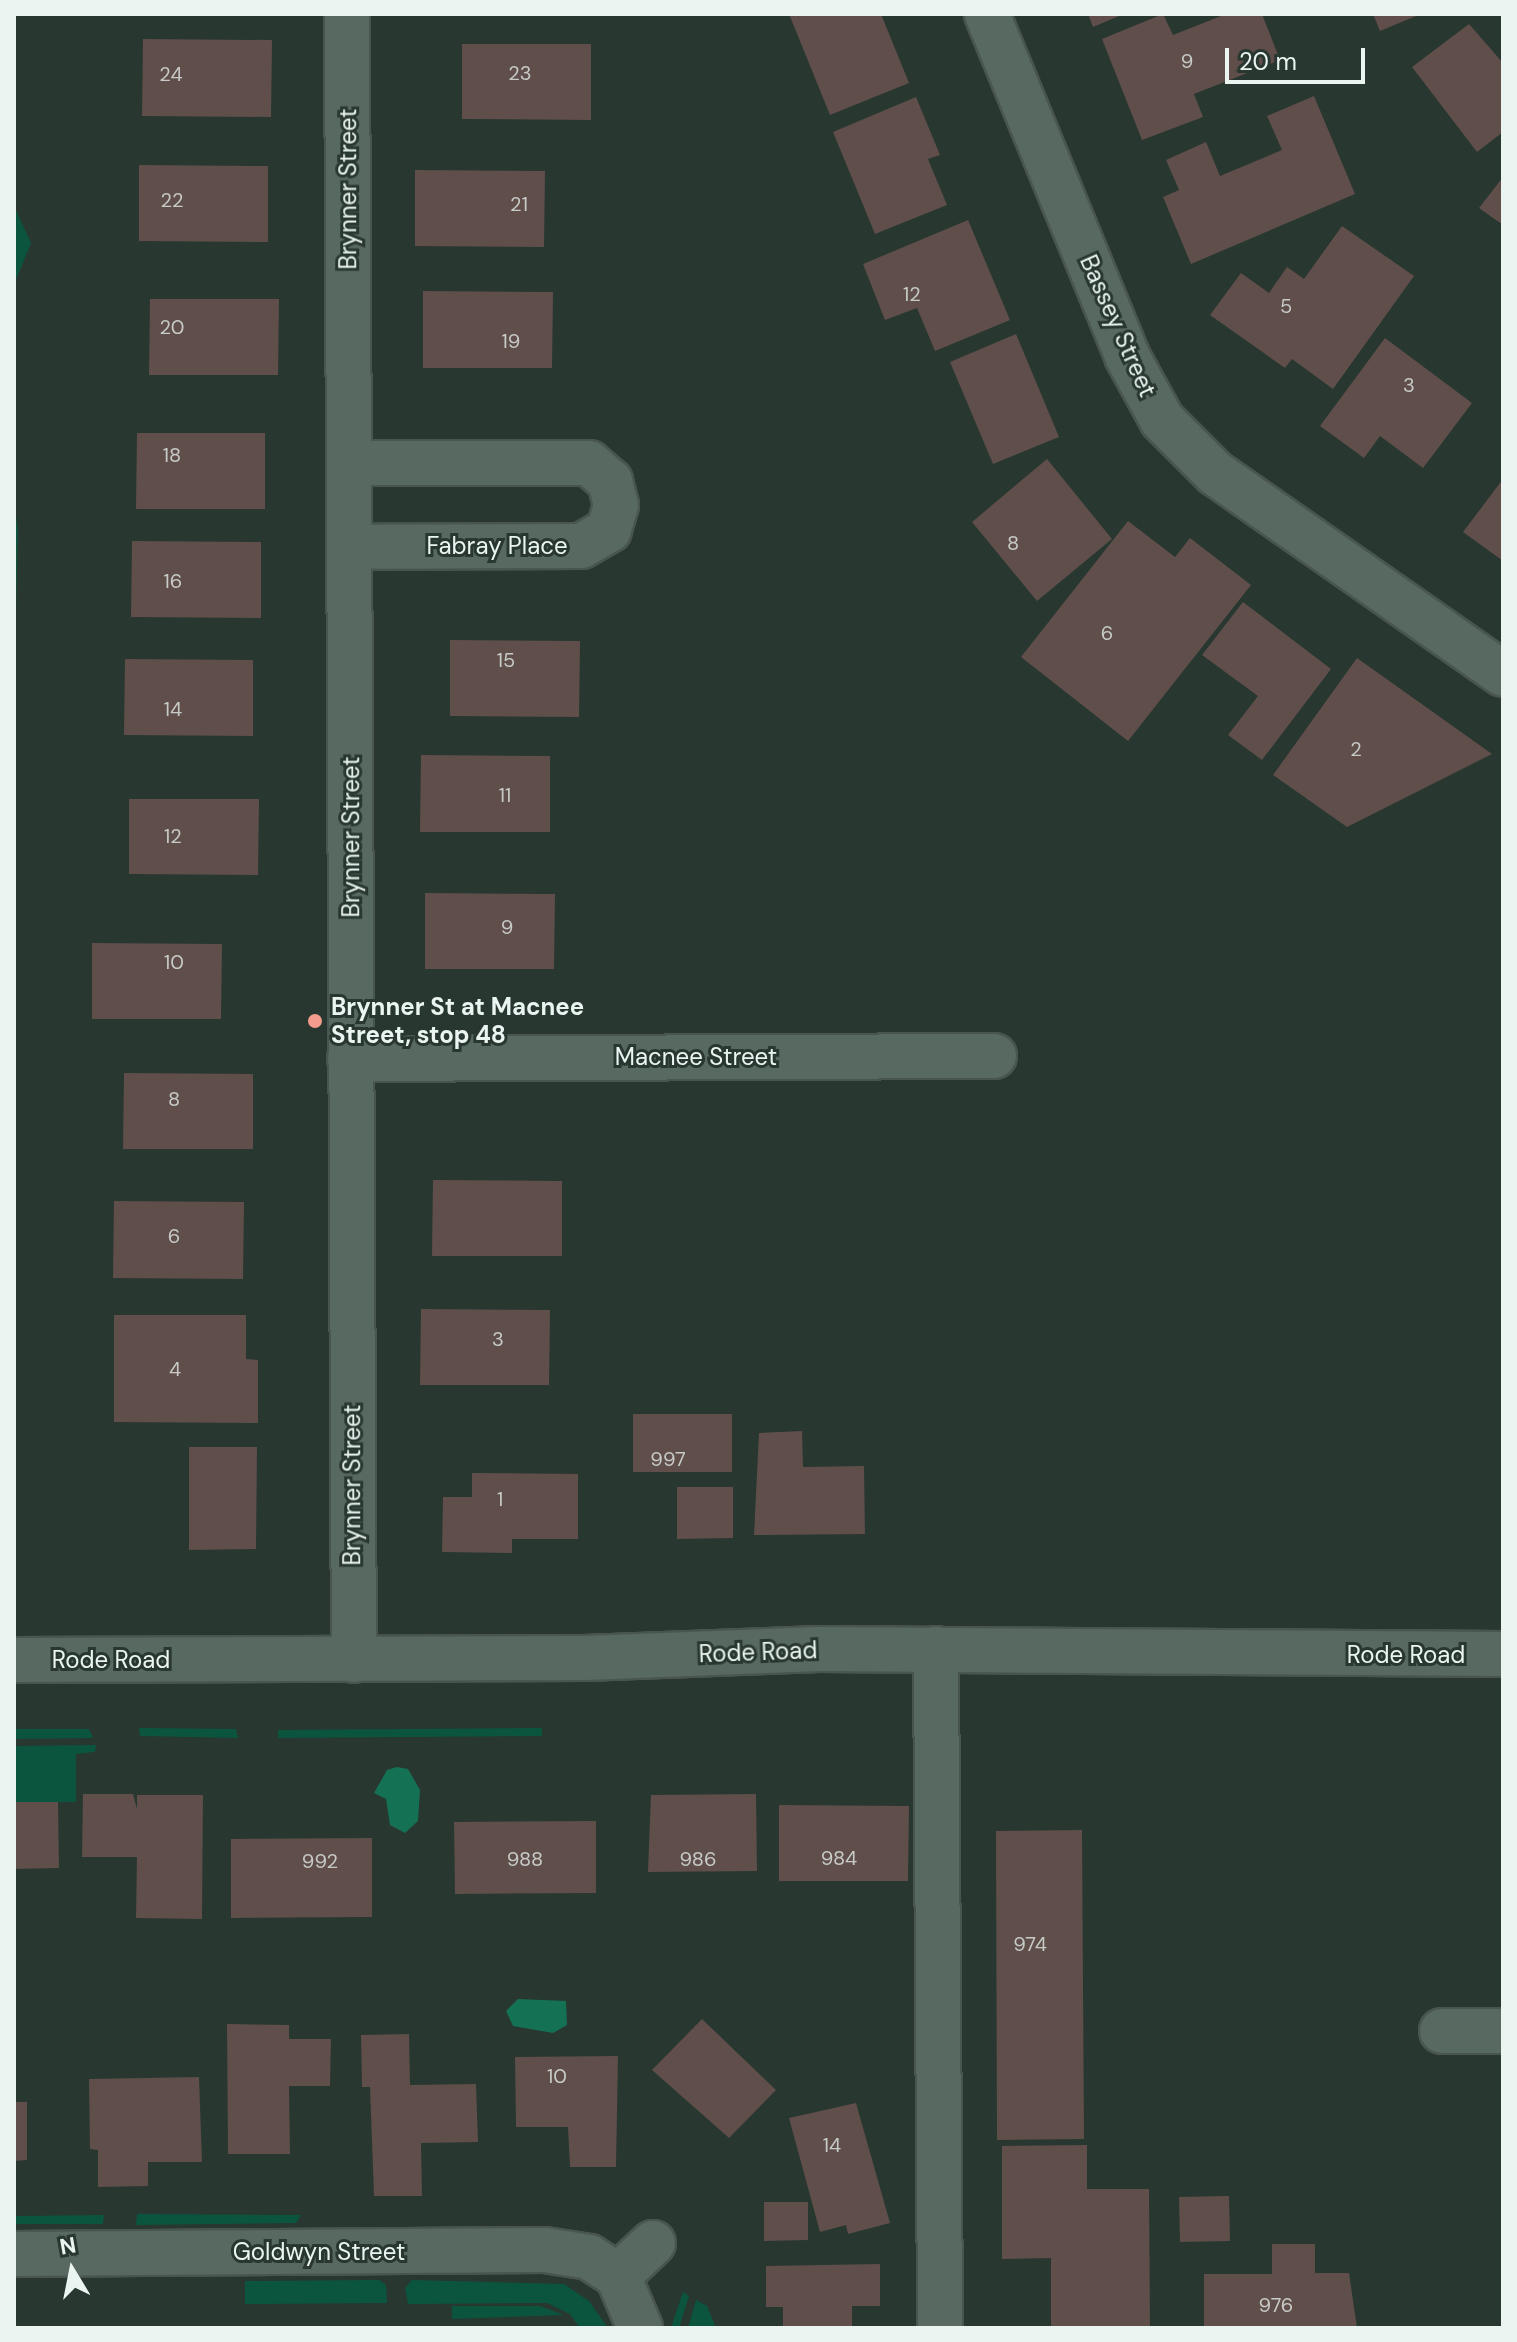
<!DOCTYPE html>
<html>
<head>
<meta charset="utf-8">
<style>
  body { margin:0 }
  #map { position:relative; width:1517px; height:2342px; overflow:hidden; background:#283730; font-family:"DM Sans",sans-serif }
  div>[style] { position:absolute }
  [style*='--x'] { left:calc(var(--x)*1px); top:calc(var(--y)*1px); width:calc(var(--w)*1px); rotate:calc(var(--a)*1deg) }
  .green>* { inset:0; background:#0b553f }
  .water>* { inset:0; background:#157154 }
  .building>* { inset:0; background:#5f4e4a }
  .roads { filter:drop-shadow(2px 0 #495650) drop-shadow(-2px 0 #495650) drop-shadow(0 2px #495650) drop-shadow(0 -2px #495650) }
  .minor>* { height:44px; margin:-22px; padding:0 22px; transform-origin:22px; border-radius:22px; background:#586961 }
  .secondary>* { height:44px; margin:-22px; padding:0 22px; transform-origin:22px; border-radius:22px; background:#586961 }
  .dots>* { width:22px; height:22px; translate:-50% -50%; box-sizing:border-box; border:4px solid #283730; border-radius:50% }
  span { translate:-50% -50%; white-space:nowrap; text-align:center; line-height:1.15; -webkit-text-stroke:6px #283730; paint-order:stroke }
  .number-label { font-size:20px; color:#c7cac6 }
  .number-label span { -webkit-text-stroke-width:0 }
  .street-label { font-size:24px; color:#eaf4f0 }
  .poi-label { font-size:24px; color:#eaf4f0; font-weight:700 }
  .left { translate:0 -50%; text-align:left }
  .frame { position:absolute; inset:0; border:16px solid #eaf4f0; pointer-events:none }
  .north { position:absolute; left:32px; top:2230px; width:80px; height:80px; -webkit-text-stroke:6px #283730; paint-order:stroke; rotate:350deg; font-size:22px; font-weight:700; line-height:32px; text-align:center; color:#eaf4f0 }
  .north::after { content:''; display:block; margin:auto; width:28px; height:36px; background:#eaf4f0; clip-path:polygon(50% 0,100% 100%,50% 72%,0 100%) }
  .scale { position:absolute; left:1225px; top:48px; width:140px; height:36px; box-sizing:border-box; border:4px solid #eaf4f0; border-top:0; padding-left:10px; font-size:24px; line-height:28px; white-space:nowrap; color:#eaf4f0; -webkit-text-stroke:6px #283730; paint-order:stroke }
</style>
</head>
<body>
<div id="map">
  <div class="green">
    <i style="clip-path:polygon(14px 206px,31px 243px,14px 285px)"></i>
    <i style="clip-path:polygon(14px 505px,18px 528px,14px 694px)"></i>
    <i style="clip-path:polygon(139px 1728px,236px 1729px,238px 1738px,140px 1736px)"></i>
    <i style="clip-path:polygon(542px 1728px,542px 1736px,278px 1738px,278px 1730px)"></i>
    <i style="clip-path:polygon(14px 1729px,89px 1729px,93px 1738px,14px 1739px)"></i>
    <i style="clip-path:polygon(96px 1745px,95px 1752px,76px 1754px,76px 1802px,14px 1802px,14px 1746px)"></i>
    <i style="clip-path:polygon(137px 2214px,301px 2215px,296px 2223px,136px 2225px)"></i>
    <i style="clip-path:polygon(104px 2215px,103px 2224px,14px 2224px,14px 2216px)"></i>
    <i style="clip-path:polygon(379px 2280px,386px 2285px,387px 2303px,245px 2304px,245px 2281px)"></i>
    <i style="clip-path:polygon(412px 2280px,564px 2284px,589px 2301px,608px 2328px,580px 2328px,570px 2314px,547px 2303px,408px 2304px,405px 2288px)"></i>
    <i style="clip-path:polygon(683px 2292px,689px 2296px,679px 2328px,671px 2328px)"></i>
    <i style="clip-path:polygon(696px 2300px,707px 2306px,716px 2328px,688px 2328px)"></i>
    <i style="clip-path:polygon(452px 2306px,540px 2306px,564px 2315px,452px 2319px)"></i>
  </div>
  <div class="water">
    <i style="clip-path:polygon(397px 1767px,408px 1769px,420px 1790px,418px 1821px,405px 1833px,390px 1825px,386px 1799px,374px 1793px,387px 1770px)"></i>
    <i style="clip-path:polygon(518px 1999px,566px 2001px,567px 2025px,553px 2033px,513px 2026px,506px 2011px)"></i>
  </div>
  <div class="building">
    <i style="clip-path:polygon(789px 14px,881px 14px,909px 83px,830px 115px)"></i>
    <i style="clip-path:polygon(1088px 14px,1124px 14px,1093px 27px)"></i>
    <i style="clip-path:polygon(1163px 14px,1173px 35px,1226px 14px,1262px 14px,1280px 60px,1194px 94px,1203px 117px,1142px 140px,1102px 39px)"></i>
    <i style="clip-path:polygon(1373px 14px,1421px 14px,1380px 31px)"></i>
    <i style="clip-path:polygon(1469px 24px,1503px 63px,1503px 132px,1477px 152px,1412px 67px)"></i>
    <i style="clip-path:polygon(143px 39px,272px 40px,271px 117px,142px 116px)"></i>
    <i style="clip-path:polygon(462px 44px,591px 44px,591px 120px,462px 119px)"></i>
    <i style="clip-path:polygon(1314px 96px,1355px 194px,1191px 264px,1163px 197px,1179px 190px,1166px 160px,1206px 142px,1220px 176px,1282px 150px,1267px 116px)"></i>
    <i style="clip-path:polygon(916px 97px,940px 155px,928px 159px,947px 205px,875px 234px,833px 132px)"></i>
    <i style="clip-path:polygon(139px 165px,268px 166px,268px 242px,139px 241px)"></i>
    <i style="clip-path:polygon(415px 170px,545px 171px,544px 247px,415px 246px)"></i>
    <i style="clip-path:polygon(1503px 177px,1503px 225px,1479px 208px)"></i>
    <i style="clip-path:polygon(968px 220px,1010px 320px,935px 351px,917px 308px,885px 320px,863px 264px)"></i>
    <i style="clip-path:polygon(1342px 226px,1414px 276px,1333px 389px,1292px 359px,1285px 368px,1210px 315px,1241px 273px,1269px 293px,1287px 267px,1304px 279px)"></i>
    <i style="clip-path:polygon(423px 291px,553px 292px,552px 368px,423px 368px)"></i>
    <i style="clip-path:polygon(150px 299px,279px 299px,278px 375px,149px 375px)"></i>
    <i style="clip-path:polygon(1016px 334px,1059px 437px,993px 464px,950px 362px)"></i>
    <i style="clip-path:polygon(1385px 338px,1472px 403px,1423px 468px,1380px 436px,1364px 458px,1320px 426px)"></i>
    <i style="clip-path:polygon(137px 433px,265px 433px,265px 509px,136px 509px)"></i>
    <i style="clip-path:polygon(1047px 459px,1112px 539px,1037px 601px,972px 522px)"></i>
    <i style="clip-path:polygon(1503px 479px,1503px 561px,1463px 532px)"></i>
    <i style="clip-path:polygon(1128px 521px,1175px 557px,1190px 538px,1251px 585px,1128px 741px,1021px 657px)"></i>
    <i style="clip-path:polygon(132px 541px,261px 542px,261px 618px,131px 617px)"></i>
    <i style="clip-path:polygon(1243px 602px,1331px 669px,1262px 760px,1228px 735px,1258px 696px,1202px 655px)"></i>
    <i style="clip-path:polygon(450px 640px,580px 641px,579px 717px,450px 716px)"></i>
    <i style="clip-path:polygon(1357px 658px,1492px 754px,1347px 827px,1273px 775px)"></i>
    <i style="clip-path:polygon(125px 659px,253px 660px,253px 736px,124px 735px)"></i>
    <i style="clip-path:polygon(421px 755px,550px 756px,550px 832px,420px 832px)"></i>
    <i style="clip-path:polygon(129px 799px,259px 799px,258px 875px,129px 874px)"></i>
    <i style="clip-path:polygon(425px 893px,555px 894px,554px 969px,425px 969px)"></i>
    <i style="clip-path:polygon(92px 943px,222px 944px,221px 1019px,92px 1019px)"></i>
    <i style="clip-path:polygon(124px 1073px,253px 1074px,253px 1149px,123px 1149px)"></i>
    <i style="clip-path:polygon(433px 1180px,562px 1181px,562px 1256px,432px 1256px)"></i>
    <i style="clip-path:polygon(114px 1201px,244px 1202px,243px 1279px,113px 1278px)"></i>
    <i style="clip-path:polygon(421px 1309px,550px 1310px,549px 1385px,420px 1385px)"></i>
    <i style="clip-path:polygon(114px 1315px,246px 1315px,246px 1359px,258px 1360px,258px 1423px,114px 1422px)"></i>
    <i style="clip-path:polygon(633px 1414px,732px 1414px,732px 1472px,633px 1472px)"></i>
    <i style="clip-path:polygon(802px 1431px,803px 1467px,864px 1466px,865px 1534px,754px 1535px,759px 1433px)"></i>
    <i style="clip-path:polygon(189px 1447px,257px 1447px,256px 1549px,189px 1550px)"></i>
    <i style="clip-path:polygon(472px 1473px,578px 1474px,578px 1539px,512px 1539px,512px 1553px,442px 1552px,443px 1497px,472px 1497px)"></i>
    <i style="clip-path:polygon(677px 1487px,733px 1487px,733px 1538px,677px 1539px)"></i>
    <i style="clip-path:polygon(83px 1794px,133px 1794px,137px 1809px,137px 1795px,203px 1795px,202px 1919px,136px 1918px,137px 1857px,82px 1857px)"></i>
    <i style="clip-path:polygon(756px 1794px,757px 1871px,648px 1872px,651px 1795px)"></i>
    <i style="clip-path:polygon(14px 1802px,58px 1802px,59px 1868px,14px 1869px)"></i>
    <i style="clip-path:polygon(779px 1805px,909px 1806px,908px 1881px,779px 1881px)"></i>
    <i style="clip-path:polygon(596px 1821px,596px 1893px,455px 1894px,454px 1822px)"></i>
    <i style="clip-path:polygon(1082px 1830px,1084px 2139px,997px 2140px,996px 1831px)"></i>
    <i style="clip-path:polygon(372px 1838px,372px 1917px,231px 1918px,231px 1839px)"></i>
    <i style="clip-path:polygon(702px 2019px,776px 2090px,729px 2138px,652px 2070px)"></i>
    <i style="clip-path:polygon(227px 2024px,289px 2025px,289px 2039px,331px 2039px,330px 2086px,289px 2086px,290px 2154px,228px 2154px)"></i>
    <i style="clip-path:polygon(409px 2034px,410px 2085px,476px 2084px,478px 2142px,421px 2143px,422px 2196px,374px 2196px,370px 2087px,362px 2087px,361px 2035px)"></i>
    <i style="clip-path:polygon(618px 2056px,616px 2167px,570px 2167px,568px 2127px,516px 2127px,515px 2057px)"></i>
    <i style="clip-path:polygon(199px 2077px,202px 2162px,148px 2162px,148px 2186px,98px 2187px,98px 2150px,90px 2149px,89px 2079px)"></i>
    <i style="clip-path:polygon(14px 2102px,27px 2102px,27px 2160px,14px 2161px)"></i>
    <i style="clip-path:polygon(856px 2103px,890px 2223px,848px 2234px,846px 2225px,820px 2232px,789px 2118px)"></i>
    <i style="clip-path:polygon(1087px 2145px,1087px 2189px,1149px 2189px,1150px 2328px,1051px 2328px,1051px 2258px,1002px 2259px,1002px 2146px)"></i>
    <i style="clip-path:polygon(1229px 2196px,1230px 2241px,1180px 2242px,1179px 2197px)"></i>
    <i style="clip-path:polygon(764px 2202px,808px 2202px,808px 2240px,764px 2241px)"></i>
    <i style="clip-path:polygon(1272px 2244px,1315px 2244px,1315px 2273px,1349px 2273px,1357px 2328px,1204px 2328px,1204px 2274px,1272px 2274px)"></i>
    <i style="clip-path:polygon(880px 2264px,880px 2306px,852px 2306px,852px 2328px,783px 2328px,783px 2307px,766px 2307px,766px 2266px)"></i>
  </div>
  <div class="roads">
    <div class="minor">
      <i style="--x:347;--y:14;--w:1646;--a:89.76"></i>
      <i style="--x:987;--y:14;--w:370;--a:67.7"></i>
      <i style="--x:1127;--y:356;--w:73;--a:61.3"></i>
      <i style="--x:1162;--y:420;--w:75;--a:45"></i>
      <i style="--x:1215;--y:473;--w:351;--a:34.9"></i>
      <i style="--x:350;--y:463;--w:239;--a:0"></i>
      <i style="--x:589;--y:463;--w:28;--a:41"></i>
      <i style="--x:610;--y:481;--w:25;--a:76"></i>
      <i style="--x:616;--y:505;--w:26;--a:106"></i>
      <i style="--x:609;--y:530;--w:32;--a:150"></i>
      <i style="--x:581;--y:546;--w:230;--a:179.8"></i>
      <i style="--x:350;--y:1059;--w:644;--a:-0.27"></i>
      <i style="--x:936;--y:1649;--w:679;--a:89.66"></i>
      <i style="--x:1442;--y:2031;--w:61;--a:0"></i>
      <i style="--x:14;--y:2254;--w:531;--a:-0.43"></i>
      <i style="--x:545;--y:2250;--w:45;--a:9"></i>
      <i style="--x:589;--y:2257;--w:35;--a:33"></i>
      <i style="--x:640;--y:2328;--w:56;--a:-112.9"></i>
      <i style="--x:618;--y:2276;--w:48;--a:-43.3"></i>
    </div>
    <div class="secondary">
      <i style="--x:14;--y:1660;--w:571;--a:-0.2"></i>
      <i style="--x:585;--y:1658;--w:234;--a:-2.2"></i>
      <i style="--x:819;--y:1649;--w:684;--a:0.42"></i>
    </div>
  </div>
  <div class="dots">
    <i style="left:315px;top:1021px;background:#f49d8d"></i>
  </div>
  <div class="number-label">
    <span style="left:1187px;top:61px">9</span>
    <span style="left:520px;top:73px">23</span>
    <span style="left:171px;top:74px">24</span>
    <span style="left:172px;top:200px">22</span>
    <span style="left:519px;top:204px">21</span>
    <span style="left:912px;top:294px">12</span>
    <span style="left:1286px;top:306px">5</span>
    <span style="left:172px;top:327px">20</span>
    <span style="left:511px;top:341px">19</span>
    <span style="left:1409px;top:385px">3</span>
    <span style="left:172px;top:455px">18</span>
    <span style="left:1013px;top:543px">8</span>
    <span style="left:173px;top:581px">16</span>
    <span style="left:1107px;top:633px">6</span>
    <span style="left:506px;top:660px">15</span>
    <span style="left:173px;top:709px">14</span>
    <span style="left:1356px;top:749px">2</span>
    <span style="left:505px;top:795px">11</span>
    <span style="left:173px;top:836px">12</span>
    <span style="left:507px;top:927px">9</span>
    <span style="left:174px;top:962px">10</span>
    <span style="left:174px;top:1099px">8</span>
    <span style="left:174px;top:1236px">6</span>
    <span style="left:498px;top:1339px">3</span>
    <span style="left:175px;top:1369px">4</span>
    <span style="left:668px;top:1459px">997</span>
    <span style="left:500px;top:1499px">1</span>
    <span style="left:839px;top:1858px">984</span>
    <span style="left:525px;top:1859px">988</span>
    <span style="left:698px;top:1859px">986</span>
    <span style="left:320px;top:1861px">992</span>
    <span style="left:1030px;top:1944px">974</span>
    <span style="left:557px;top:2076px">10</span>
    <span style="left:832px;top:2145px">14</span>
    <span style="left:1276px;top:2305px">976</span>
  </div>
  <div class="street-label">
    <span style="left:348px;top:189px;rotate:-90deg">Brynner Street</span>
    <span style="left:1118px;top:326px;rotate:66deg">Bassey Street</span>
    <span style="left:497px;top:546px">Fabray Place</span>
    <span style="left:351px;top:837px;rotate:-90deg">Brynner Street</span>
    <span style="left:696px;top:1057px">Macnee Street</span>
    <span style="left:352px;top:1485px;rotate:-90deg">Brynner Street</span>
    <span style="left:758px;top:1652px;rotate:-2deg">Rode Road</span>
    <span style="left:1406px;top:1655px">Rode Road</span>
    <span style="left:111px;top:1660px">Rode Road</span>
    <span style="left:319px;top:2252px">Goldwyn Street</span>
  </div>
  <div class="poi-label">
    <span class="left" style="left:331px;top:1021px">Brynner St at Macnee<br>Street, stop 48</span>
  </div>
  <div class="frame"></div>
  <div class="north">N</div>
  <div class="scale">20 m</div>
</div>
</body>
</html>
